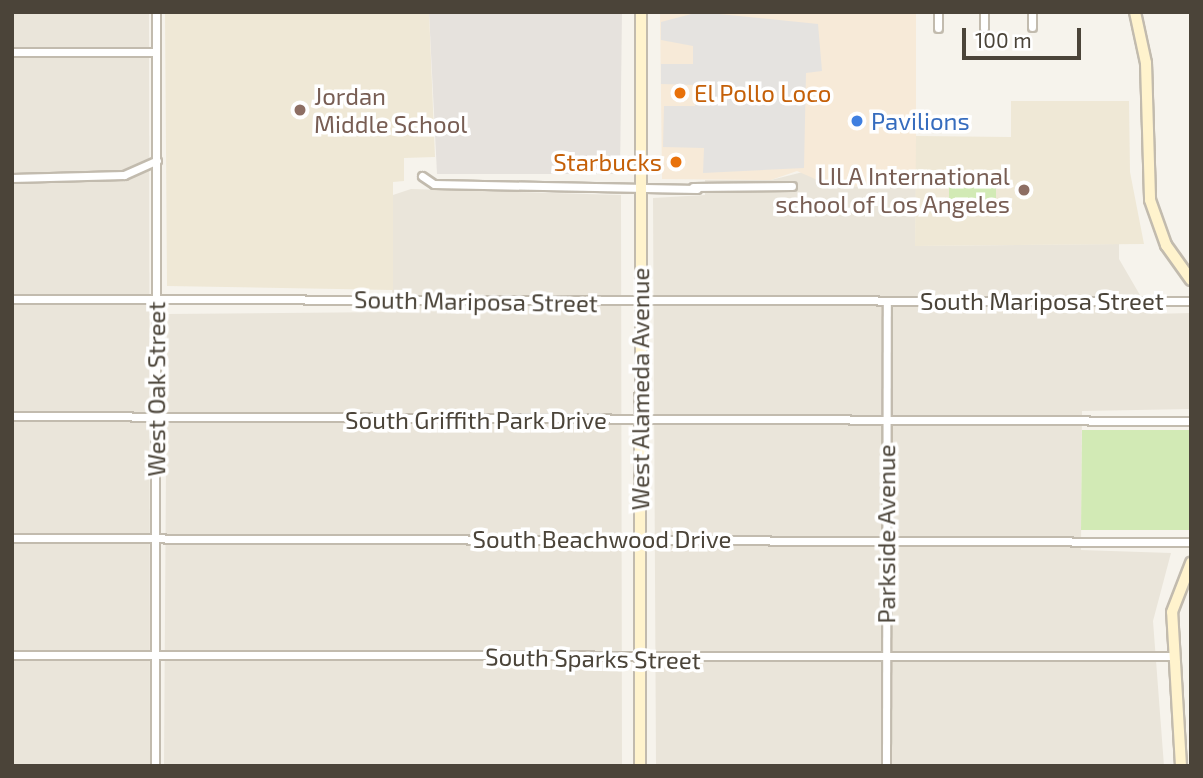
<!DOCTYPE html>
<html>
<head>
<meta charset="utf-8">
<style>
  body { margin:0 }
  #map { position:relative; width:1203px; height:778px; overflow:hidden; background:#f6f3ec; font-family:"Exo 2",sans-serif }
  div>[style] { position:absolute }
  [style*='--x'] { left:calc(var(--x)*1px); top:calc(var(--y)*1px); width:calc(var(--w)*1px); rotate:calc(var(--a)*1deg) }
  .residential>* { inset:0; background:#eae5da }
  .commercial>* { inset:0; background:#f7ead8 }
  .industrial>* { inset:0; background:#e6e2dd }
  .education>* { inset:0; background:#efe8d6 }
  .green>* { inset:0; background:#d2eab5 }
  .parking>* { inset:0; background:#e5e3e0 }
  .roads { filter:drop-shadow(2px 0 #c2bbae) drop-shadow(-2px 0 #c2bbae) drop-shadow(0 2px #c2bbae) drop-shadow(0 -2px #c2bbae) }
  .minor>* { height:7px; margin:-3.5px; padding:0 3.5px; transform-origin:3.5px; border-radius:3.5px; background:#fff }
  .secondary>* { height:10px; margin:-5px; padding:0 5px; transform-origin:5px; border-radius:5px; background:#fff3cd }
  .dots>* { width:19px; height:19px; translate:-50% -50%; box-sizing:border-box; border:4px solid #fff; border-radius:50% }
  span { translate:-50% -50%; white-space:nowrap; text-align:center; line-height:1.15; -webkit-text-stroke:7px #fff; paint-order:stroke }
  .food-label { font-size:24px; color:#c56008 }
  .left { translate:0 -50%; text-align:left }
  .right { translate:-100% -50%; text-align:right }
  .education-label { font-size:24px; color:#785e54 }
  .shop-label { font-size:24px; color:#366cbe }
  .street-label { font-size:24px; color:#4b4439 }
  .frame { position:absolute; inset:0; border:14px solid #4b4439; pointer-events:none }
  .scale { position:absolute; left:962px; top:28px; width:119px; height:32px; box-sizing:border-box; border:4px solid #4b4439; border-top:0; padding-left:9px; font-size:21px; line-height:24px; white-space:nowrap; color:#4b4439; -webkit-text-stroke:5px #fff; paint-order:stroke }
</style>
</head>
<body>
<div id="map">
  <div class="residential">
    <i style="clip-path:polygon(12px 12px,149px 12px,150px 766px,12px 766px)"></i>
    <i style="clip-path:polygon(807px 171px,831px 186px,916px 187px,915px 246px,1119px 244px,1119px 259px,1151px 314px,1191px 313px,1191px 409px,1082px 411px,1081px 550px,1171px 553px,1153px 621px,1164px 766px,656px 766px,653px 198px,705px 195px,705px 180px,771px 180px)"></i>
    <i style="clip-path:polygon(411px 189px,621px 195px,622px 766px,164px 766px,167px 314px,392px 312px,393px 195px)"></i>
  </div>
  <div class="commercial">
    <i style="clip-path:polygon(660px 12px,916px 14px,916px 187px,831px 186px,797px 171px,771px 180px,662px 179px)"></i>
  </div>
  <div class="industrial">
    <i style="clip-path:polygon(429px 12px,622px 12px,620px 174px,437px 174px)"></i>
  </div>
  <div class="education">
    <i style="clip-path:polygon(165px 12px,429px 12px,435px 157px,404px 158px,404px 181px,393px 182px,393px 290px,167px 286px)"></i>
    <i style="clip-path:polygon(1011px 101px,1129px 101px,1130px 172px,1144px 244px,915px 246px,916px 136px,1011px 137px)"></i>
  </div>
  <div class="green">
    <i style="clip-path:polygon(949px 178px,996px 178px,996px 201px,949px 202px)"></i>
    <i style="clip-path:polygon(1082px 430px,1191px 430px,1191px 530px,1081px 530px)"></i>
  </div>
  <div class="parking">
    <i style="clip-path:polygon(699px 12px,818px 24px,822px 71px,806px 73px,804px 168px,703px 173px,704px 148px,663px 147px,664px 106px,695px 106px,696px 85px,661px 84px,661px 64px,693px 64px,693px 46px,661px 40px,661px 22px)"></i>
  </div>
  <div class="roads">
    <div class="minor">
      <i style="--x:938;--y:12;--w:16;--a:90"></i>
      <i style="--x:1032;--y:12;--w:15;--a:90"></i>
      <i style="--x:984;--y:28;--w:16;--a:-90"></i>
      <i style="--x:12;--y:52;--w:144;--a:0"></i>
      <i style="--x:422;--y:176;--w:14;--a:34"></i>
      <i style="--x:434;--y:184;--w:263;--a:1.1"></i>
      <i style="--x:12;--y:178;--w:112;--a:-1.5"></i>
      <i style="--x:124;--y:175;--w:36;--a:-24"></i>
      <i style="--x:693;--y:187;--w:99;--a:-0.6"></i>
      <i style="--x:12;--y:299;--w:1179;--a:0.1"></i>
      <i style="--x:12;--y:416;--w:1179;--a:0.24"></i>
      <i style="--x:12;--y:538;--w:1179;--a:0.19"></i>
      <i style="--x:12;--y:655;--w:1161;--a:0.05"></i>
      <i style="--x:155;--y:766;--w:754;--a:-89.92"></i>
      <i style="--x:886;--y:766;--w:464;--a:-89.9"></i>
    </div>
    <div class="secondary">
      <i style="--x:1135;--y:12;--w:52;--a:77.8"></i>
      <i style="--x:1146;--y:63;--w:137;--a:88.3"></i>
      <i style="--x:1150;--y:200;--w:48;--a:70.4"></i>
      <i style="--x:1166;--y:245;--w:43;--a:54.5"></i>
      <i style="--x:640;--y:766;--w:754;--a:-89.92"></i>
      <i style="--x:1181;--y:766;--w:154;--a:-93.3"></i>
      <i style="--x:1172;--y:612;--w:53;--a:-68.8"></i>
    </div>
  </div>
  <div class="dots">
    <i style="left:680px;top:93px;background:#e8710a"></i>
    <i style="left:300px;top:110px;background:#8d6e63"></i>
    <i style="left:857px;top:121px;background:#3f7fe0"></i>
    <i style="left:676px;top:162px;background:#e8710a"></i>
    <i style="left:1024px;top:190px;background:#8d6e63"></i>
  </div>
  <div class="food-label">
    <span class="left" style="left:694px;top:93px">El Pollo Loco</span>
    <span class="right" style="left:662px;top:162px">Starbucks</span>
  </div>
  <div class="education-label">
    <span class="left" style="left:314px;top:110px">Jordan<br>Middle School</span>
    <span class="right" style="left:1010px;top:190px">LILA International<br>school of Los Angeles</span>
  </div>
  <div class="shop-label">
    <span class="left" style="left:871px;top:121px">Pavilions</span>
  </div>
  <div class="street-label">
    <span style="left:476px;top:301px;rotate:1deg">South Mariposa Street</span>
    <span style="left:1042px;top:301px">South Mariposa Street</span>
    <span style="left:156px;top:389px;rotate:-90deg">West Oak Street</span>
    <span style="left:640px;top:389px;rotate:-90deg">West Alameda Avenue</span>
    <span style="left:476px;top:420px">South Griffith Park Drive</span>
    <span style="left:886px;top:534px;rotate:-90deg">Parkside Avenue</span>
    <span style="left:602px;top:539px">South Beachwood Drive</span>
    <span style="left:593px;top:658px;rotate:1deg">South Sparks Street</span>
  </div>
  <div class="frame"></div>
  <div class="scale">100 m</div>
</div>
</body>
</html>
